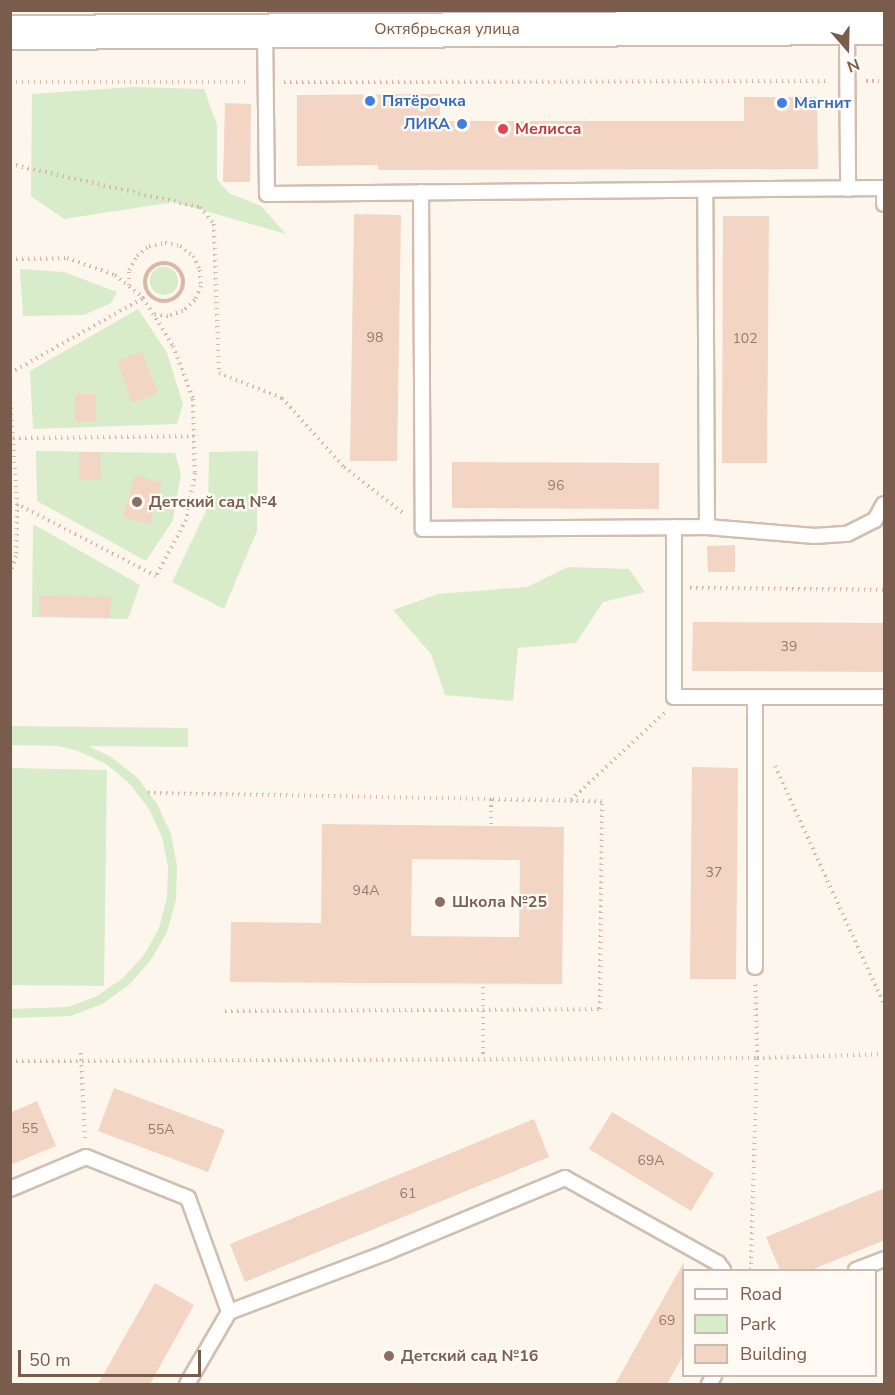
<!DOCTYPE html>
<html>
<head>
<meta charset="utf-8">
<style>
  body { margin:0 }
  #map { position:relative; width:895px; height:1395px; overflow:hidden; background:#fdf6ec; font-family:"Nunito Sans",sans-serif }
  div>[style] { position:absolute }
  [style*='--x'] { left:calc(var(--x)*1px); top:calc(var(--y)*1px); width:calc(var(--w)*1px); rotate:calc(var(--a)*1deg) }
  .green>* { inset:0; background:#d8ecc9 }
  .round { border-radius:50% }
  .building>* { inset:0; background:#f3d5c3 }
  .path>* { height:4px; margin-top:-2px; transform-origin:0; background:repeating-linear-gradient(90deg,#d9b8a5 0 1.5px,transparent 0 6px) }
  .path>.ring { margin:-2px; padding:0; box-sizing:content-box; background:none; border:4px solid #d9b8a5; border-radius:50% }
  .roads { filter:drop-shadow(2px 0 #d1beb0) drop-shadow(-2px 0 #d1beb0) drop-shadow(0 2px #d1beb0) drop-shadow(0 -2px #d1beb0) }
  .service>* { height:14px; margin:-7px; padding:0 7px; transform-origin:7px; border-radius:7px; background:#fff }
  .secondary>* { height:33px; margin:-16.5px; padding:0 16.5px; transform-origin:16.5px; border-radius:16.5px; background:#fff }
  .dots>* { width:16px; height:16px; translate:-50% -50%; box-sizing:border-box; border:3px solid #fffaf3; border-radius:50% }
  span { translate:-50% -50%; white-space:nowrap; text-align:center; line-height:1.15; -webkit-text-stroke:4.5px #fffaf3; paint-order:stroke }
  .number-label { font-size:14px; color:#987a6a }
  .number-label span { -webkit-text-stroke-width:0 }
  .street-label { font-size:16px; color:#7a5c4d }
  .shop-label { font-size:16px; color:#366cbe; font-weight:700 }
  .left { translate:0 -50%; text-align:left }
  .right { translate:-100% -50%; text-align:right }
  .health-label { font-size:16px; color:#be3a42; font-weight:700 }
  .education-label { font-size:16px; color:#785e54; font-weight:700 }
  .frame { position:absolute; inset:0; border:12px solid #7a5c4d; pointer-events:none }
  .legend { position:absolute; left:682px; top:1269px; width:195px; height:108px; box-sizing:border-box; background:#fffaf3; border:2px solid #cabbb1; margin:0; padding:8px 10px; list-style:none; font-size:18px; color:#7a5c4d }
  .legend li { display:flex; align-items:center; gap:12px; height:30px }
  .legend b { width:30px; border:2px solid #cabbb1 }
  .north { position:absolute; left:817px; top:18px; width:60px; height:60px; -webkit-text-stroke:4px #fffaf3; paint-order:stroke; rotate:160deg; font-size:16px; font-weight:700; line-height:24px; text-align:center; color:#7a5c4d }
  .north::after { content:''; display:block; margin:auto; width:21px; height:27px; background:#7a5c4d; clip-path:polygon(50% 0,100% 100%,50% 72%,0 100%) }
  .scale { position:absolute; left:18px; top:1350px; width:183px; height:27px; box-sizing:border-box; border:3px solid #7a5c4d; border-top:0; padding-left:8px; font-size:18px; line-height:21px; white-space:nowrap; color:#7a5c4d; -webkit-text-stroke:4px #fffaf3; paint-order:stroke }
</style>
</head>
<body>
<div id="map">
  <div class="green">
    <i style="clip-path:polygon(133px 87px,204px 89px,217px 125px,217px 179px,229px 193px,261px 206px,286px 234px,174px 202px,64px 219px,31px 196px,32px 94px)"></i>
    <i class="round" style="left:150px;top:267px;width:28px;height:28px"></i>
    <i style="clip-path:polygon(20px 269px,64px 272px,117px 292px,111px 303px,84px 315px,23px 316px)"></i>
    <i style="clip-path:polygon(138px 309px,167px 353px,183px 404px,177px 424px,33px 429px,30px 371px)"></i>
    <i style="clip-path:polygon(36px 451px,175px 453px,181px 474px,173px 520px,146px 561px,37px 501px)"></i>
    <i style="clip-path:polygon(258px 451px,257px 531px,224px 609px,172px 582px,208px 507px,209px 452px)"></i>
    <i style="clip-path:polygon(33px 524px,140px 585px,128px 619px,32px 617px)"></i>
    <i style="clip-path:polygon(568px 567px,629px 569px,645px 592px,603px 602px,576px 643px,518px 648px,513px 701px,445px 695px,431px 654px,393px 610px,438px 594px,527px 587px)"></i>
    <i style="clip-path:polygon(11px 726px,188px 728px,188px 747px,89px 746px,111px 757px,137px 777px,157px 804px,171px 834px,177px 866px,176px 900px,167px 932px,151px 960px,129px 985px,102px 1004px,71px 1016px,11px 1018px,11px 1009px,68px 1007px,97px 996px,123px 978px,144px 955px,159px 928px,167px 898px,168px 867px,162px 837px,149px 809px,130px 784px,106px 764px,78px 751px,58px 746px,11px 745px)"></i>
    <i style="clip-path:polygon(11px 768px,107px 770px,104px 986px,11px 985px)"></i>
  </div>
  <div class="building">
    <i style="clip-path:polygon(440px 94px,440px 121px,744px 121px,744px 97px,817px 97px,818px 169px,378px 170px,378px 165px,297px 166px,297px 95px)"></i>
    <i style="clip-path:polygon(225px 103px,251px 104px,250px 182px,223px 182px)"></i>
    <i style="clip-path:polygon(354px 214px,401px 215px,397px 461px,350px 461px)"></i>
    <i style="clip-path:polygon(723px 216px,769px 216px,767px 463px,722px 463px)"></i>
    <i style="clip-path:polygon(142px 352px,158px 393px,132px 403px,117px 361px)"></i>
    <i style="clip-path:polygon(75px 394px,96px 394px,96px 422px,75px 422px)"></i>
    <i style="clip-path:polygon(79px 452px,100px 452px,101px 480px,79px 480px)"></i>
    <i style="clip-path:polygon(452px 462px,659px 463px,659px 509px,452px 508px)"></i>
    <i style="clip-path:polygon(135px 475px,162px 483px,150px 524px,123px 517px)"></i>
    <i style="clip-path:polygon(735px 545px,735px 572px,708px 572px,707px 546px)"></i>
    <i style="clip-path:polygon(39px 595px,111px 597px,110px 618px,39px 616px)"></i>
    <i style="clip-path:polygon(693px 622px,885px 623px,885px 672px,692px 671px)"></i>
    <i style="clip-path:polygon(692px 767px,738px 768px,736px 979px,690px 979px)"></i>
    <i style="clip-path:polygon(evenodd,322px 824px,564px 827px,562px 984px,230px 982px,231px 922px,321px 923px,322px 824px,412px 859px,520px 860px,519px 937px,411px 936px,412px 859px)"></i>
    <i style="clip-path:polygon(114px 1088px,225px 1130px,208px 1172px,98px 1131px)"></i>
    <i style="clip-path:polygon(37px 1101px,56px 1146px,10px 1165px,10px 1113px)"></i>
    <i style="clip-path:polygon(612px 1112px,714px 1173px,691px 1211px,589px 1149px)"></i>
    <i style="clip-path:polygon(534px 1119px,549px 1157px,245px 1282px,230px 1244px)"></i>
    <i style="clip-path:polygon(885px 1188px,885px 1240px,811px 1270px,780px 1270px,766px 1237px)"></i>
    <i style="clip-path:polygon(684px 1262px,684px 1354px,667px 1384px,615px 1384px)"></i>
    <i style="clip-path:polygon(155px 1283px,194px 1305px,150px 1384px,98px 1384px)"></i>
  </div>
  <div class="path">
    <i style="--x:866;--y:81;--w:18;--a:0"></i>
    <i style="--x:10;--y:82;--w:237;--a:0"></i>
    <i style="--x:284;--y:82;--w:545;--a:-0.11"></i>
    <i style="--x:10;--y:164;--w:195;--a:12.8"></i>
    <i style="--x:200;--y:207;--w:22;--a:51"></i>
    <i style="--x:214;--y:224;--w:149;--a:88.1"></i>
    <i style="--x:219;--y:373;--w:68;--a:21.6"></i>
    <i style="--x:282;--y:398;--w:93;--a:48.1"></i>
    <i style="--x:344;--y:467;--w:76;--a:38.1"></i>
    <i style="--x:10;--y:259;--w:57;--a:-1"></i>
    <i style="--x:67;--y:258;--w:51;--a:19.5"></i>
    <i style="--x:115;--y:275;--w:36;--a:39"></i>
    <i style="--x:143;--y:298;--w:57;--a:58"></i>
    <i style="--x:173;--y:346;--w:57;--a:69.3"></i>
    <i style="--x:193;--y:399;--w:74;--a:88.5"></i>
    <i style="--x:195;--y:473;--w:48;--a:100.8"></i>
    <i style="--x:186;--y:520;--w:64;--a:118.2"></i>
    <i style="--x:156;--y:576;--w:157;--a:-152.6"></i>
    <i class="ring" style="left:145px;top:263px;width:34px;height:34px"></i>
    <i style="--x:129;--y:285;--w:15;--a:-90"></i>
    <i style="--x:129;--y:270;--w:16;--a:-60"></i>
    <i style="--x:137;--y:256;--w:16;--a:-40"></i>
    <i style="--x:149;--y:246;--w:16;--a:-11"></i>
    <i style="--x:165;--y:243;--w:15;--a:11"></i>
    <i style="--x:180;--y:246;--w:16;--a:38"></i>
    <i style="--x:193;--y:256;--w:16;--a:63"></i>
    <i style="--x:200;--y:270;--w:16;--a:86"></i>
    <i style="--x:201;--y:286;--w:15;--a:113"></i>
    <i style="--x:195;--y:300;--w:16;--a:137"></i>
    <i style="--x:183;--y:311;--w:16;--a:162"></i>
    <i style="--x:168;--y:316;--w:15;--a:-172"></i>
    <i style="--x:10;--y:373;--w:153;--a:-29.4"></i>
    <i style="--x:143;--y:298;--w:6;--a:-51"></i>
    <i style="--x:10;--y:390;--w:114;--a:86.5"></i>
    <i style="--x:17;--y:504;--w:52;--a:91.1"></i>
    <i style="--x:16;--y:556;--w:18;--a:109"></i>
    <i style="--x:13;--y:438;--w:181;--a:-0.6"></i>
    <i style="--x:690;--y:588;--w:194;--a:0.6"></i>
    <i style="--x:775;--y:766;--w:262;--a:65.4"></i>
    <i style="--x:148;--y:793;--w:343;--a:1"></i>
    <i style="--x:571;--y:800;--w:130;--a:-43.1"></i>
    <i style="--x:225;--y:1011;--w:375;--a:-0.3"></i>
    <i style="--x:600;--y:1009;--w:208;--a:-89.4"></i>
    <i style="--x:602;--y:801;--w:111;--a:-179"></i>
    <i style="--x:491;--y:799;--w:27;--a:90"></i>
    <i style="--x:81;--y:1053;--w:86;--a:87.3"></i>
    <i style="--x:483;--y:1054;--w:71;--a:-90"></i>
    <i style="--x:10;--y:1061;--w:747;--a:-0.23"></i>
    <i style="--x:757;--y:1058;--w:127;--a:-1.8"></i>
    <i style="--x:751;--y:1270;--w:212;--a:-88.4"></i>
    <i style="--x:757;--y:1058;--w:75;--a:-91.5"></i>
  </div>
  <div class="roads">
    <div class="service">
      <i style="--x:847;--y:27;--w:162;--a:89.6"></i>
      <i style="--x:265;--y:29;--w:165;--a:89.3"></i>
      <i style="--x:267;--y:194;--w:617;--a:-0.56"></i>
      <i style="--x:884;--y:188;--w:16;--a:90"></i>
      <i style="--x:421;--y:192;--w:337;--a:89.7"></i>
      <i style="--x:423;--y:529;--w:284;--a:-0.4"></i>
      <i style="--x:707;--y:527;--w:337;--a:-90.3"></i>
      <i style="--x:674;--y:527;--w:170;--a:90"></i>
      <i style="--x:674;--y:697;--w:210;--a:0"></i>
      <i style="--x:707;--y:527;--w:108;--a:4.8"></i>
      <i style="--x:815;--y:536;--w:32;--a:-4"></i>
      <i style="--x:847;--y:534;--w:31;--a:-27"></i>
      <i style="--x:875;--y:520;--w:18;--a:-61"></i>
      <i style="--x:755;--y:967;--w:270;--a:-90"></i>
      <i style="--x:10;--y:1189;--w:82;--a:-22.8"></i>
      <i style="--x:86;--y:1157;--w:110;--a:21.9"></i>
      <i style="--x:188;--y:1198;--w:121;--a:70.2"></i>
      <i style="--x:856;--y:1270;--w:30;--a:-21"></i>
      <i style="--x:187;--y:1384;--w:83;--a:-59.7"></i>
      <i style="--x:229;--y:1312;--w:167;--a:-20.7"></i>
      <i style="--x:385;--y:1253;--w:195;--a:-22.6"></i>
      <i style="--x:565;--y:1178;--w:175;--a:29.1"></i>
      <i style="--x:718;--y:1263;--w:9;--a:54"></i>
      <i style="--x:709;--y:1384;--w:9;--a:-58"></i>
    </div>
    <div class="secondary">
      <i style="--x:10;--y:32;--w:874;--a:-0.33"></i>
    </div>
  </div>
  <div class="dots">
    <i style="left:370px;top:101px;background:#3f7fe0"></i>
    <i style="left:782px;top:103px;background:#3f7fe0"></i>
    <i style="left:462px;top:124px;background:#3f7fe0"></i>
    <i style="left:503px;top:129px;background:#e0444e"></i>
    <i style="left:137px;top:502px;background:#8d6e63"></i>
    <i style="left:440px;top:902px;background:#8d6e63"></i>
    <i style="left:389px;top:1356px;background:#8d6e63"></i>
  </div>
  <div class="number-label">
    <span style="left:375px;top:338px">98</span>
    <span style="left:745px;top:339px">102</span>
    <span style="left:556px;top:486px">96</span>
    <span style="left:789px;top:647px">39</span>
    <span style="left:714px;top:873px">37</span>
    <span style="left:366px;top:891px">94А</span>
    <span style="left:30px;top:1129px">55</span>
    <span style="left:161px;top:1130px">55А</span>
    <span style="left:651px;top:1161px">69А</span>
    <span style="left:408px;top:1194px">61</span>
    <span style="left:667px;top:1321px">69</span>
  </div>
  <div class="street-label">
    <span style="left:447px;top:29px">Октябрьская улица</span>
  </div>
  <div class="shop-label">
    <span class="left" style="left:382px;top:101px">Пятёрочка</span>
    <span class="left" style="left:794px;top:103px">Магнит</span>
    <span class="right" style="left:450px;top:124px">ЛИКА</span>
  </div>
  <div class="health-label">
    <span class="left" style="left:515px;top:129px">Мелисса</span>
  </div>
  <div class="education-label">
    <span class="left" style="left:149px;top:502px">Детский сад №4</span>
    <span class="left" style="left:452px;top:902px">Школа №25</span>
    <span class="left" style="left:401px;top:1356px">Детский сад №16</span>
  </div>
  <div class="frame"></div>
  <ul class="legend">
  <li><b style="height:8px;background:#fff"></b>Road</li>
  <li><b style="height:16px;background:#d8ecc9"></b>Park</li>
  <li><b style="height:16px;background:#f3d5c3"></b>Building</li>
  </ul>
  <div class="north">N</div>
  <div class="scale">50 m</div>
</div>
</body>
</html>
